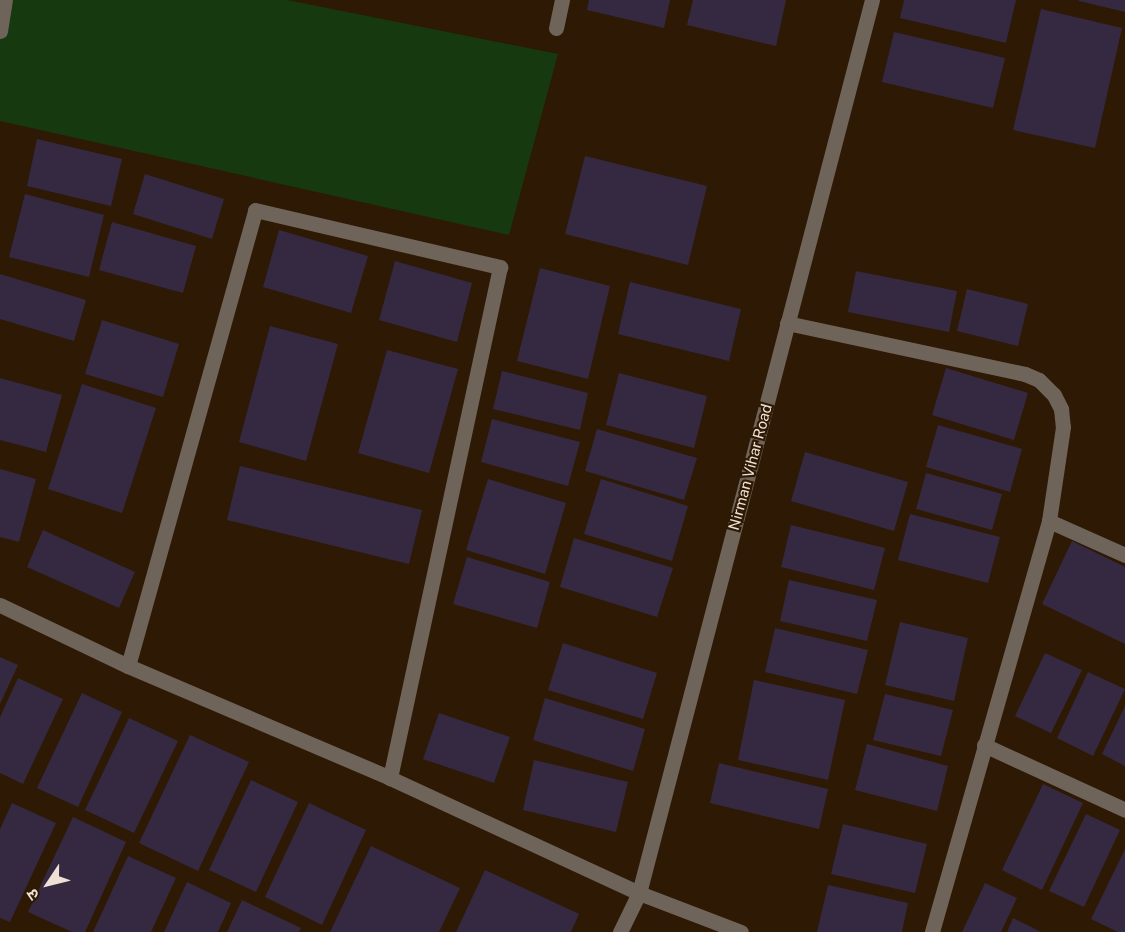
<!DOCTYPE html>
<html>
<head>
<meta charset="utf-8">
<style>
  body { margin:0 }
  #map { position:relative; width:1125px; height:932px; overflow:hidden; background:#2d1904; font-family:"Public Sans","Noto Sans Devanagari",sans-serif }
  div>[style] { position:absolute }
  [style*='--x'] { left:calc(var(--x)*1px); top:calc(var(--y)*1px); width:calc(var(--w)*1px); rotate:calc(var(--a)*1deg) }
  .green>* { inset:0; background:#163910 }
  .building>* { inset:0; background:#352941 }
  .minor>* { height:15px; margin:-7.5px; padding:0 7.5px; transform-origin:7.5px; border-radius:7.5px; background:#6f645a }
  span { translate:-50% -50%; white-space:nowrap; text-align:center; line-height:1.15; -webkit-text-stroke:4.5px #2d1904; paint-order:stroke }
  .street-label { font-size:15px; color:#eee0d4 }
  .north { position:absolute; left:18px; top:854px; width:60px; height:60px; -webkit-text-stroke:4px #2d1904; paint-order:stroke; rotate:235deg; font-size:16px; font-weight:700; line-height:24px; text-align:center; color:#eee0d4 }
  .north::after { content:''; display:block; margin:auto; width:21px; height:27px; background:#eee0d4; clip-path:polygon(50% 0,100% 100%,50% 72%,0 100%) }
</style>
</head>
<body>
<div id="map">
  <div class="green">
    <i style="clip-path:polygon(0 0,287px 0,558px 54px,509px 235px,0 121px)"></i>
  </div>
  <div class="building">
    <i style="clip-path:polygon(589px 0,670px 0,664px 28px,587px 10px)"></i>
    <i style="clip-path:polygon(693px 0,786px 0,776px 46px,687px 25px)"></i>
    <i style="clip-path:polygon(904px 0,1016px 0,1006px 43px,900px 18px)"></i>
    <i style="clip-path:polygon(1079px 0,1125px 0,1125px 12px,1079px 1px)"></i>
    <i style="clip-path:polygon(1041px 9px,1122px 28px,1095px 148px,1013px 130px)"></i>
    <i style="clip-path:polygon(894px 32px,1005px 58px,993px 108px,882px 82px)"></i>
    <i style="clip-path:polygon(37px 139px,122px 159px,111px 206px,27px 186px)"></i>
    <i style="clip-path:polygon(585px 156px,707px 186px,688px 265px,565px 234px)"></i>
    <i style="clip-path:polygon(145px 174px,224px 199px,212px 239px,133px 214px)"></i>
    <i style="clip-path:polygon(25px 194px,104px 215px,89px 277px,9px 257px)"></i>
    <i style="clip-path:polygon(112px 222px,196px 246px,183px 293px,99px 270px)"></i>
    <i style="clip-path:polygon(279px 230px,368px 256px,351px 313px,263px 287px)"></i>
    <i style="clip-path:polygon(395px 261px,472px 283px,457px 342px,379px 320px)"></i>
    <i style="clip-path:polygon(540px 268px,610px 286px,588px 379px,517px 361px)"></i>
    <i style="clip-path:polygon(856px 271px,957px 291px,949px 332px,848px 312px)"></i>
    <i style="clip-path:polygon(0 274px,86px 300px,74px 341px,0 319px)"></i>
    <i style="clip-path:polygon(630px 282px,741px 309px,729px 361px,618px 334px)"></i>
    <i style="clip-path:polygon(967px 289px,1028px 304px,1018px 346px,957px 331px)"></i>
    <i style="clip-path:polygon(102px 320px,179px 344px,163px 397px,85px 374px)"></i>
    <i style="clip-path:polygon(270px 326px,338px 344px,306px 461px,239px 442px)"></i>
    <i style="clip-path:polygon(387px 350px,458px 369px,429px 473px,358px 453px)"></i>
    <i style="clip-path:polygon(946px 368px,1028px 393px,1014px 440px,932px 415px)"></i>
    <i style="clip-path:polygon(502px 371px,588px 393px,580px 430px,493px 409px)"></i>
    <i style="clip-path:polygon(619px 373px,707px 396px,694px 448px,606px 425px)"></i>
    <i style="clip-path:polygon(0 378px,62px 395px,46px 452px,0 440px)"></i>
    <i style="clip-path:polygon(82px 384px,156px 408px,122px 513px,48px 489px)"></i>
    <i style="clip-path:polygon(492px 419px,580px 442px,568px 486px,481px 462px)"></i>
    <i style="clip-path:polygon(938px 425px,1022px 449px,1010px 492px,926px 467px)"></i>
    <i style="clip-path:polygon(597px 429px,697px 458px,684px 500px,585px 471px)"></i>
    <i style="clip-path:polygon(805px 452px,908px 482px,894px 531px,791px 501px)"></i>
    <i style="clip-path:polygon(240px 466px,422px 510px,409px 564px,227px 520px)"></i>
    <i style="clip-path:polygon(0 469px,36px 479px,19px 542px,0 537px)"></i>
    <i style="clip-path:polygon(926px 473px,1002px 494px,992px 530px,916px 509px)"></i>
    <i style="clip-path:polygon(488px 479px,566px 503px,545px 574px,466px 550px)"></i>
    <i style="clip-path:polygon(601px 479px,688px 506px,672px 561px,584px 534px)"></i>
    <i style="clip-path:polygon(910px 514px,1000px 537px,988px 583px,898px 560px)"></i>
    <i style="clip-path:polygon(791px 525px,885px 548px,874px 590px,781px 567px)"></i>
    <i style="clip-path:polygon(43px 530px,135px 572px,119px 608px,27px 567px)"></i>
    <i style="clip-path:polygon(574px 538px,673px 568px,657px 617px,560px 587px)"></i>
    <i style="clip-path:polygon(1072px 541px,1125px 567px,1125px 644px,1042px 604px)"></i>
    <i style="clip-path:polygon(467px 557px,550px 582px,537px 628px,453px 604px)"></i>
    <i style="clip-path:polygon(789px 580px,877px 600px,867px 641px,780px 621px)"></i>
    <i style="clip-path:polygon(900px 622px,968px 638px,954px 701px,885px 685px)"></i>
    <i style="clip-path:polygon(775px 628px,868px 650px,857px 694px,765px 672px)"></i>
    <i style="clip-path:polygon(563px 643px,657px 673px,643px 719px,548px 690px)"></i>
    <i style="clip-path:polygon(1045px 653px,1082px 670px,1051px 733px,1015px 716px)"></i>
    <i style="clip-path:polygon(0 657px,18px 665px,0 704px)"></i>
    <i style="clip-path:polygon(1088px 672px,1125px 689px,1093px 756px,1057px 738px)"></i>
    <i style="clip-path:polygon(18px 678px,63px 699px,23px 784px,0 773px,0 717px)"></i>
    <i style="clip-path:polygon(754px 680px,845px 700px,828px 780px,738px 760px)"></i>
    <i style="clip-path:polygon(82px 693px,122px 712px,78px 807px,37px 788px)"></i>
    <i style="clip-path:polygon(885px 694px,953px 710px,941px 756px,873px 740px)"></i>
    <i style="clip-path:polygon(545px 698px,645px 729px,633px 771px,533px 740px)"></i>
    <i style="clip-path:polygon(1125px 706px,1125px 766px,1102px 754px)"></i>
    <i style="clip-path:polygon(439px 713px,510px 737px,494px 783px,423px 759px)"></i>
    <i style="clip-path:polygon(129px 718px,178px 741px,134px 833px,85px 810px)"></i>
    <i style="clip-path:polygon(190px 735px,249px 762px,198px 871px,139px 843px)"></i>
    <i style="clip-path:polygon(867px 744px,948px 766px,937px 811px,855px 790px)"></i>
    <i style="clip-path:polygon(534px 760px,628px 782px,616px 832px,523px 810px)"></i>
    <i style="clip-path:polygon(719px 763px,828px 789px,819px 829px,710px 803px)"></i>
    <i style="clip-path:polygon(251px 780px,298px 802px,256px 892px,209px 870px)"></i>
    <i style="clip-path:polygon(1043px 784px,1083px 803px,1042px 890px,1002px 870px)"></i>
    <i style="clip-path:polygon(12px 803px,56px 823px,10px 922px,0 918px,0 829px)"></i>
    <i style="clip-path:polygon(309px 803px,366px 830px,322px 925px,265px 897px)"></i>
    <i style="clip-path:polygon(1086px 814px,1120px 830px,1084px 907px,1049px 891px)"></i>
    <i style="clip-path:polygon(73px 817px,126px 842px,85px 932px,72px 932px,28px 912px)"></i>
    <i style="clip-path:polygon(843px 824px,927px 844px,915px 893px,831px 874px)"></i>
    <i style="clip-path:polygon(371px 846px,460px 888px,439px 932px,330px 932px)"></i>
    <i style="clip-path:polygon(1125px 849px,1125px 932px,1118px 932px,1091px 919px)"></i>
    <i style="clip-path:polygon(128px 856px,176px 878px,151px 932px,93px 932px)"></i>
    <i style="clip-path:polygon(485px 870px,579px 914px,571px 932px,456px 932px)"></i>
    <i style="clip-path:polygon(187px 882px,231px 903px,218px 932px,164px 932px)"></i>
    <i style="clip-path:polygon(985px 883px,1017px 898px,1001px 932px,962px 932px)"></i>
    <i style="clip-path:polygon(828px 885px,908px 903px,902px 932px,817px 932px)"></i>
    <i style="clip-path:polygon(242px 900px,301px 928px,299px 932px,227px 932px)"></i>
    <i style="clip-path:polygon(1013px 918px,1041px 932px,1007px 932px)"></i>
  </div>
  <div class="minor">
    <i style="--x:556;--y:28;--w:29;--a:-78"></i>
    <i style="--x:0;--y:31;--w:31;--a:-81"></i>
    <i style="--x:787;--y:323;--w:243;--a:12.1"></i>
    <i style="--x:1025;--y:374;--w:15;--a:23"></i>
    <i style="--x:1039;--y:380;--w:21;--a:45"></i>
    <i style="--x:1054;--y:395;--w:16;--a:63"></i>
    <i style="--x:1061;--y:409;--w:18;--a:84"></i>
    <i style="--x:1063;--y:427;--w:95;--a:98.5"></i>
    <i style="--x:1049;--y:521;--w:427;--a:105.9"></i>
    <i style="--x:1049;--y:521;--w:83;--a:24.1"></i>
    <i style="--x:0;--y:605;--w:142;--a:25.5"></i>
    <i style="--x:128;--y:666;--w:285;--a:23.1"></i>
    <i style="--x:390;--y:778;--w:274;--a:24.8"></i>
    <i style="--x:639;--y:893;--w:109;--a:20.9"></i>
    <i style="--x:128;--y:666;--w:473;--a:-74.4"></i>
    <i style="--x:255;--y:210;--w:252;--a:13.1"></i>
    <i style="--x:500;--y:267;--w:523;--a:102.15"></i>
    <i style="--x:984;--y:745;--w:155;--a:24.7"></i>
    <i style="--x:620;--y:932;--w:43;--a:-64"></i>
    <i style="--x:639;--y:893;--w:923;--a:-75.38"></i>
  </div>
  <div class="street-label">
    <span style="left:750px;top:467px;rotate:-75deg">Nirman Vihar Road</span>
  </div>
  <div class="north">उ</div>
</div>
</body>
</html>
